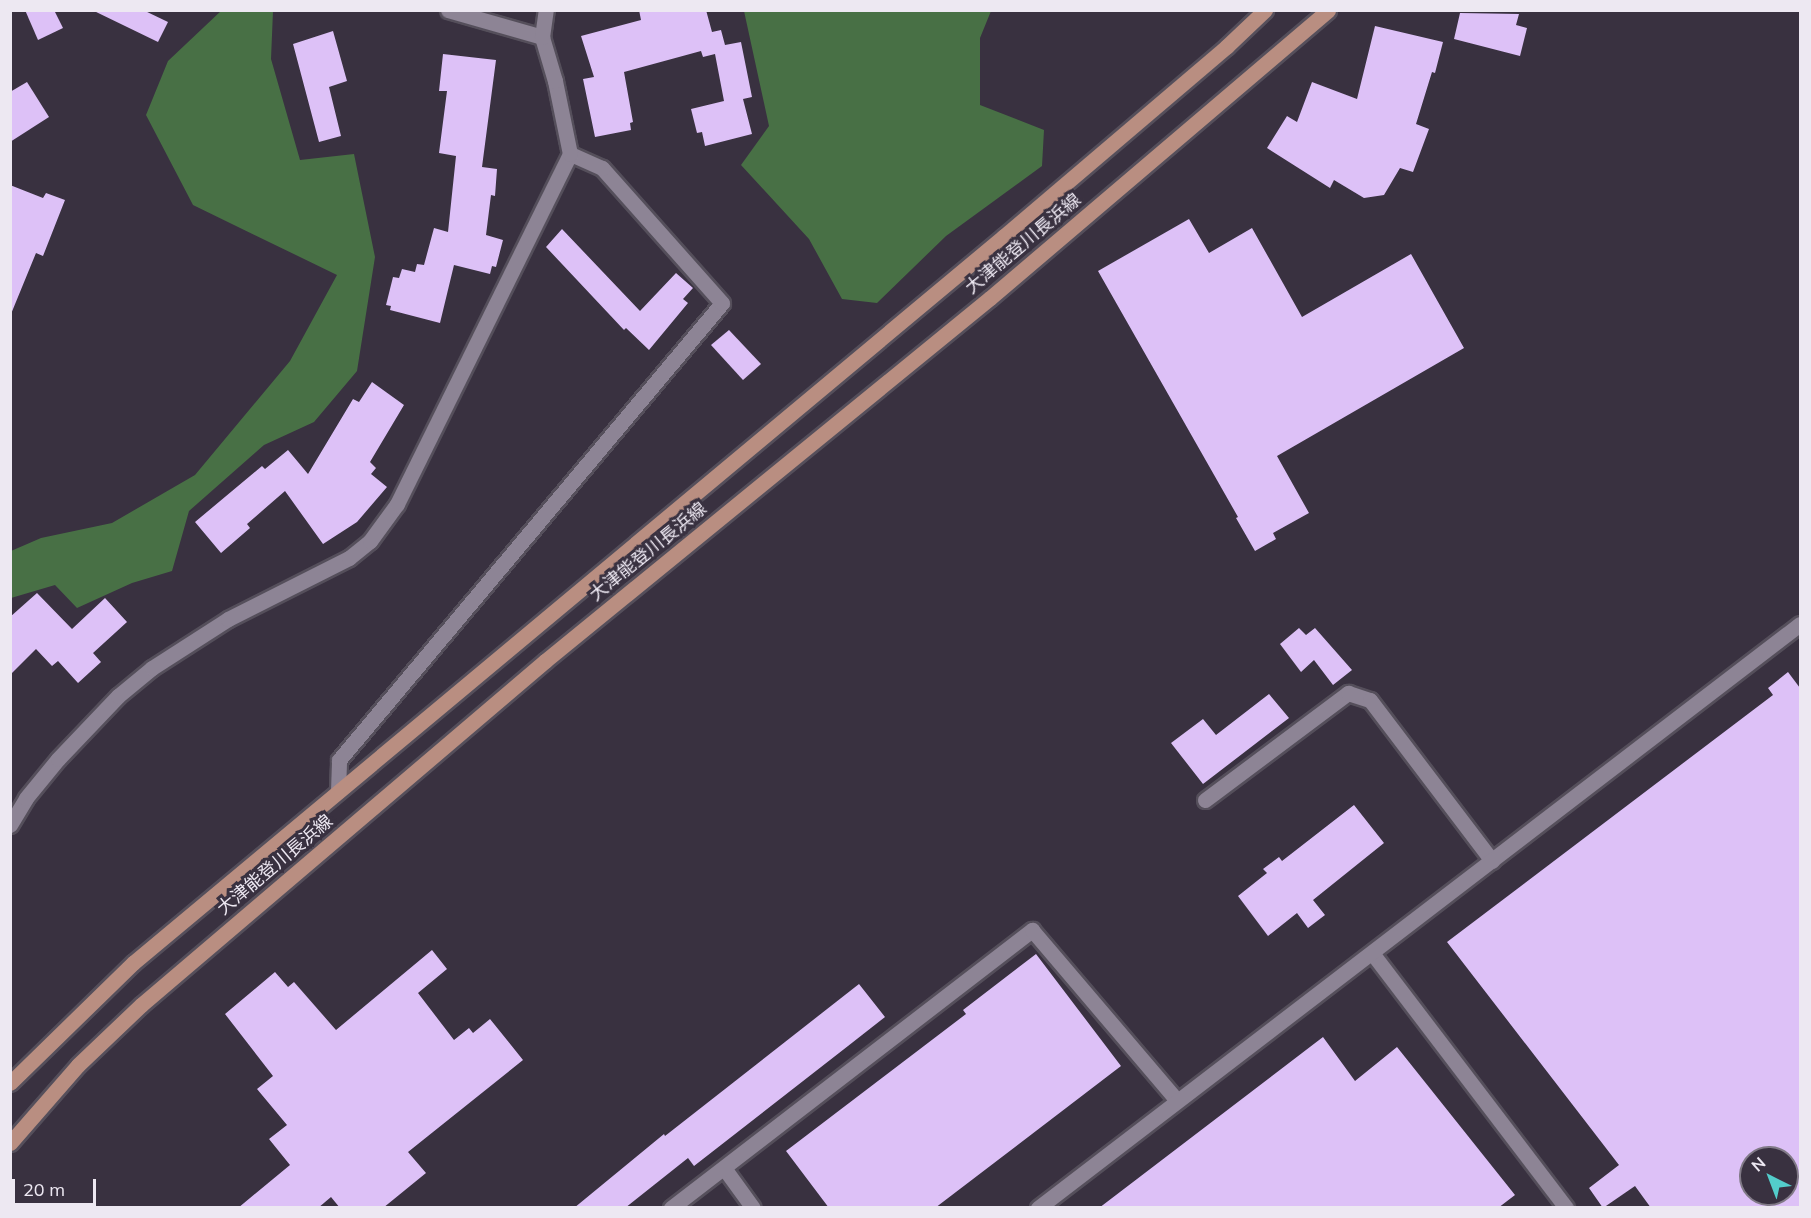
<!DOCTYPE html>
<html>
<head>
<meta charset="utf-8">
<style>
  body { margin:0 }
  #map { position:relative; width:1811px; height:1218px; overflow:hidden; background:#393140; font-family:Mulish,"Noto Sans JP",sans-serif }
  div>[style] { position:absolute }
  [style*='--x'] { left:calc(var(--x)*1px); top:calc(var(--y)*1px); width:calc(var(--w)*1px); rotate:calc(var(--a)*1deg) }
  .forest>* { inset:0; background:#487045 }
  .building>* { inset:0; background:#ddc1f7 }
  .roads { filter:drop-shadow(2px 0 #554f5b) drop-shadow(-2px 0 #554f5b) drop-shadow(0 2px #554f5b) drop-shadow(0 -2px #554f5b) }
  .minor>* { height:15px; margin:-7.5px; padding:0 7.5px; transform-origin:7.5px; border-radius:7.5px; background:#8d8495 }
  .major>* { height:15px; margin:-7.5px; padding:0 7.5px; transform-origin:7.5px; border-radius:7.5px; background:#b98e81 }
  span { translate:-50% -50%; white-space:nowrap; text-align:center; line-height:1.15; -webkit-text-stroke:6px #393140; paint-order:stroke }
  .street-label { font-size:18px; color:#ede8f2 }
  .frame { position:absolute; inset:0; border:12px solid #ede8f2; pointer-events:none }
  .north { position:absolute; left:1739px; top:1146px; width:60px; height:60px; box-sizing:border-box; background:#393140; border:2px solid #817a87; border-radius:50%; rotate:318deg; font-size:16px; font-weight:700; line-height:24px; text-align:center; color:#ede8f2 }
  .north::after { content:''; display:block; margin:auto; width:21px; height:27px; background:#53cdcb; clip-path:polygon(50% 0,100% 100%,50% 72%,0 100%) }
  .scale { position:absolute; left:12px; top:1179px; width:84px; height:27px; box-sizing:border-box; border:3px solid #ede8f2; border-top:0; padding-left:8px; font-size:18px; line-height:21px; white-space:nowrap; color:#ede8f2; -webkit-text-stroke:4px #393140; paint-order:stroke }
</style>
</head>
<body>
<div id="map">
  <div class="forest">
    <i style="clip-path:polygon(222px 10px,273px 11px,271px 59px,300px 160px,354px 154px,375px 257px,357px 371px,314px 422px,264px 445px,189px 511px,172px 571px,132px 583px,77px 608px,55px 585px,11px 598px,11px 551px,41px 538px,112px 523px,195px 475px,290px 361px,337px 275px,193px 205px,146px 115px,168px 61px)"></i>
    <i style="clip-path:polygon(744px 11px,991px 11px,980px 38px,980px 105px,1044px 130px,1042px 166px,946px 236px,877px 303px,842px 299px,809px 239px,741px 165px,769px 126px)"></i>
  </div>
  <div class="building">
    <i style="clip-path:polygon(25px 10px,54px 10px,63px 28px,38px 40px)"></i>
    <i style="clip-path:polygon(92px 10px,143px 10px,168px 22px,158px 42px)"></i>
    <i style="clip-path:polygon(639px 10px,706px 10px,712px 32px,721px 30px,725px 45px,741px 42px,752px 97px,743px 99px,752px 134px,705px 146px,702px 132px,697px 133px,691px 109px,724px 101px,715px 54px,703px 57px,701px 51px,624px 72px,633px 122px,630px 123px,631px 130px,595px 137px,583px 79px,594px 77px,581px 36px,641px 20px)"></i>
    <i style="clip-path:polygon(1460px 13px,1519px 14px,1516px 25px,1527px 28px,1520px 56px,1454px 39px)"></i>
    <i style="clip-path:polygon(1375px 26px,1443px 42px,1435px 73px,1432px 72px,1416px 124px,1429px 129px,1413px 172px,1400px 168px,1384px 195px,1364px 198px,1334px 180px,1330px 188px,1267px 148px,1287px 116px,1297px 122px,1312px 82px,1357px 99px)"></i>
    <i style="clip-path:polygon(333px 31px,347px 81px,329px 87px,341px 136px,319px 142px,293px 44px)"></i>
    <i style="clip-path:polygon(443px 54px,496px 60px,482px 167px,497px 169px,495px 196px,491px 195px,486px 235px,503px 240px,496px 267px,492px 266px,490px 274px,454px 265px,440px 323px,390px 310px,391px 306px,386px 305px,393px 277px,399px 278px,402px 269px,415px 272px,417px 264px,424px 265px,434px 228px,448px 232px,456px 156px,439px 153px,447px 91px,439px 91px)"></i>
    <i style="clip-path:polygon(27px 82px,49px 117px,10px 142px,10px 92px)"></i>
    <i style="clip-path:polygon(10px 185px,43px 198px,46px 193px,65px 200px,43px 256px,36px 253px,11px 314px)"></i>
    <i style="clip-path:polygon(1189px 219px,1209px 253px,1252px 228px,1302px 317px,1411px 254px,1464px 348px,1277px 456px,1309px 513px,1273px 533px,1276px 539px,1255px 551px,1236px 518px,1238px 517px,1098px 271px)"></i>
    <i style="clip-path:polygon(562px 229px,640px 311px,676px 273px,693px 288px,683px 299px,688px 303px,649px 350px,626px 328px,624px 330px,546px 247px)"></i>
    <i style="clip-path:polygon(729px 330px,761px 364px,743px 380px,711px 345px)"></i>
    <i style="clip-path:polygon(372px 382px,404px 405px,370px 462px,376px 468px,371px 474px,387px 487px,357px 522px,323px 544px,285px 491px,247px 524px,250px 528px,221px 553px,195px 522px,262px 466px,265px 469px,288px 450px,308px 474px,353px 399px,359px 402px)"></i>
    <i style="clip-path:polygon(37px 593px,72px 629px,105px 598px,127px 622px,93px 653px,101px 662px,78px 683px,58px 661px,52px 666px,36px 649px,10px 675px,10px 617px)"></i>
    <i style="clip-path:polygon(1299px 628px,1306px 635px,1315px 628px,1352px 670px,1333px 685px,1314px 660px,1301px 672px,1280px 644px)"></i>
    <i style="clip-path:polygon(evenodd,1788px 672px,1800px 688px,1800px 1208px,1651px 1208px,1635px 1186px,1603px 1208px,1589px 1188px,1619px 1165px,1447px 942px,1773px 695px,1768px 688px,1788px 672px,1751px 1158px,1787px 1158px,1787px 1194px,1751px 1194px,1751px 1158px)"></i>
    <i style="clip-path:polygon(1269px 694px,1289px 718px,1203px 784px,1171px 743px,1203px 719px,1216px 735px)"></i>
    <i style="clip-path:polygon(1354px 805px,1384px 843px,1313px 900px,1325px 915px,1308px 928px,1297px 913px,1268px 936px,1238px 896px,1267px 873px,1263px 869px,1279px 857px,1282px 861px)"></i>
    <i style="clip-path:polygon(432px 950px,447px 969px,418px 993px,454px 1040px,469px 1028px,473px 1033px,490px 1019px,523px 1060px,408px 1152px,426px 1173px,383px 1208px,340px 1208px,331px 1197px,318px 1208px,238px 1208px,290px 1165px,269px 1139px,287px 1125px,257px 1089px,273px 1076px,225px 1014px,275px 972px,288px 987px,294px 982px,336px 1030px)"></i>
    <i style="clip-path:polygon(1036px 954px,1121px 1066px,935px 1208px,829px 1208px,786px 1151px,966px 1014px,963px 1010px)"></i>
    <i style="clip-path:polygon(859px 984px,885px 1017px,848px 1046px,694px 1166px,688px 1158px,625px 1208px,574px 1208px,664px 1134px,665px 1136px)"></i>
    <i style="clip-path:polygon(1323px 1037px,1355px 1081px,1397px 1047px,1515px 1195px,1498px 1208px,1099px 1208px)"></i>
  </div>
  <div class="roads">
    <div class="minor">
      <i style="--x:448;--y:10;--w:98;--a:16"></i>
      <i style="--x:338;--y:791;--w:31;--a:-88"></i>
      <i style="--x:339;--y:760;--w:596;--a:-50.03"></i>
      <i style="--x:722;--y:303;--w:181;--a:-131.6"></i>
      <i style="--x:602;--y:168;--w:35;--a:-156"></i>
      <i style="--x:1205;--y:800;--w:179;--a:-36.8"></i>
      <i style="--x:1348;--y:693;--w:23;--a:18"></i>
      <i style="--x:1370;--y:700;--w:202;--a:52.8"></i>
      <i style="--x:10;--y:825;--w:31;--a:-59"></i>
      <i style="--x:26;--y:798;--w:50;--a:-50.6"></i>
      <i style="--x:58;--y:759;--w:87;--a:-46.4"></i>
      <i style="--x:118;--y:696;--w:44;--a:-39.5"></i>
      <i style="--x:152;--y:668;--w:90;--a:-32.8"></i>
      <i style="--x:228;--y:619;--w:136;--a:-26.8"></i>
      <i style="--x:349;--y:558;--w:27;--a:-39"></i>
      <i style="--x:370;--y:541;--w:46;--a:-53.9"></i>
      <i style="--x:397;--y:504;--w:390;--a:-63.7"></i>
      <i style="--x:570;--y:154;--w:75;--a:-101.6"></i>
      <i style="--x:555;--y:81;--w:46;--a:-106.5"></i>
      <i style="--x:542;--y:37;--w:27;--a:-82"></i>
      <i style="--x:1372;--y:953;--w:320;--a:52.7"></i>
      <i style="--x:724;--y:1168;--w:49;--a:54.1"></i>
      <i style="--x:671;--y:1208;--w:456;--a:-37.6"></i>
      <i style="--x:1032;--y:930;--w:222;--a:49.6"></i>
      <i style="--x:1038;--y:1208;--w:960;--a:-37.47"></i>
    </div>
    <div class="major">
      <i style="--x:10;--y:1083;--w:172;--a:-44.3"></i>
      <i style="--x:133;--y:963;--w:1135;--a:-39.85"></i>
      <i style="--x:1004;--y:236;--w:292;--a:-40.4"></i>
      <i style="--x:1226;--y:47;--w:54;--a:-43.5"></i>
      <i style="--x:10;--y:1143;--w:103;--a:-48.9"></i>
      <i style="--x:78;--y:1065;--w:87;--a:-43.6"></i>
      <i style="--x:141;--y:1005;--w:531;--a:-40.41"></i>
      <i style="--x:545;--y:661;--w:574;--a:-39.21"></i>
      <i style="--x:990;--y:298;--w:444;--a:-40.4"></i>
    </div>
  </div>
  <div class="street-label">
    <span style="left:1023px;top:244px;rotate:-40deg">大津能登川長浜線</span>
    <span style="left:648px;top:552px;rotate:-39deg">大津能登川長浜線</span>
    <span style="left:275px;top:865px;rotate:-40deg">大津能登川長浜線</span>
  </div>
  <div class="frame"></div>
  <div class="north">N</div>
  <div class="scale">20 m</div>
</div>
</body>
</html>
